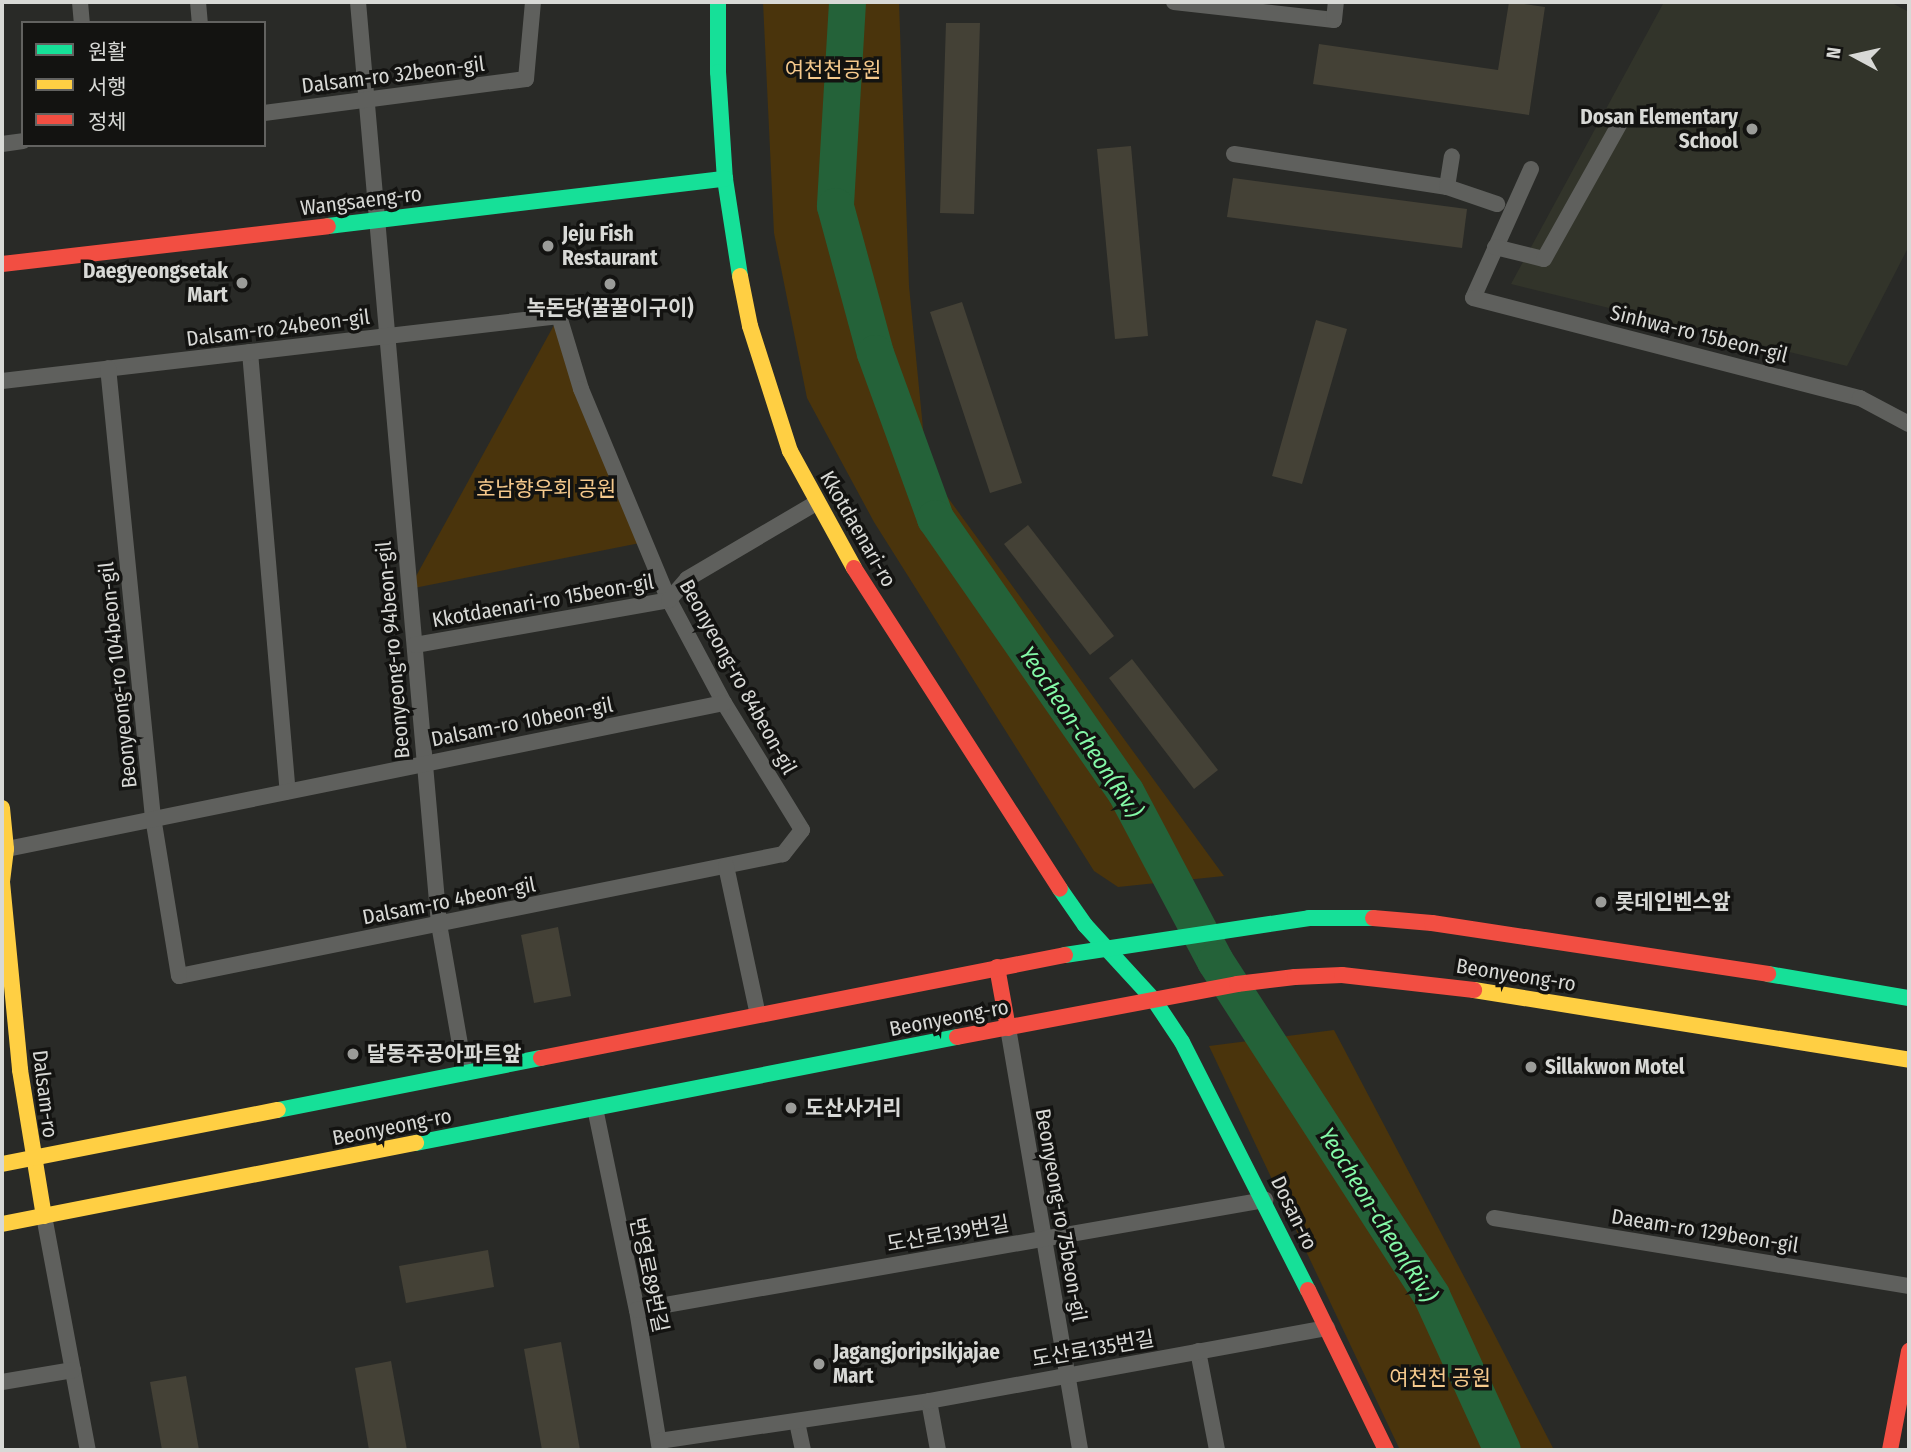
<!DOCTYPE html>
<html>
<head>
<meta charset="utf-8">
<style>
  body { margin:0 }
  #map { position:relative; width:1911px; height:1452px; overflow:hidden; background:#292a27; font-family:"Fira Sans Condensed","Noto Sans KR",sans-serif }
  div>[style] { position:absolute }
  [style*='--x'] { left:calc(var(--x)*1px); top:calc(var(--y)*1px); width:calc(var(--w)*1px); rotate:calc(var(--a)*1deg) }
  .built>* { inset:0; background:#32342a }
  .green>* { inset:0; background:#4a340c }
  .river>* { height:37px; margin:-18.5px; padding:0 18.5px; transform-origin:18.5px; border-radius:18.5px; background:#246239 }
  .building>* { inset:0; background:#444136 }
  .street>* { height:16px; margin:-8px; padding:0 8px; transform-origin:8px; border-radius:8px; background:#5f605d }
  .fast>* { height:16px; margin:-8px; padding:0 8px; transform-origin:8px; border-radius:8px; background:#16e098 }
  .slow>* { height:16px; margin:-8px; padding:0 8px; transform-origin:8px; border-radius:8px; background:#ffcf43 }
  .jam>* { height:16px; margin:-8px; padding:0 8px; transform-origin:8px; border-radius:8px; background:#f24e42 }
  .dots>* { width:19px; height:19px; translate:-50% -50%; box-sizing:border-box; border:4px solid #131311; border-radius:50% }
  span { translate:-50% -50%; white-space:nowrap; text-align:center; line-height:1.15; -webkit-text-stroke:7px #131311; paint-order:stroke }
  .park-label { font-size:21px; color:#f6c98c }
  .street-label { font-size:21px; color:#d8d9d6 }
  .poi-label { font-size:21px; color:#d8d9d6; font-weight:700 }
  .right { translate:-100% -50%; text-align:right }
  .left { translate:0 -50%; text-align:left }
  .water-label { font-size:23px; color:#84f8a7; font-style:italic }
  .frame { position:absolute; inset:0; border:4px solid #d8d9d6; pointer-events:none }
  .legend { position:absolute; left:21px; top:21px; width:245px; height:126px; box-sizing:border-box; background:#131311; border:2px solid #626260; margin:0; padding:9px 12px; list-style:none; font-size:21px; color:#d8d9d6 }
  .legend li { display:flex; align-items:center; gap:14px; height:35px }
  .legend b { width:35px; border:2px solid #626260 }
  .north { position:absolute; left:1820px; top:21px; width:70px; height:70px; -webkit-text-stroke:5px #131311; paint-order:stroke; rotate:278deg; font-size:19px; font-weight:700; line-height:28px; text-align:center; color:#d8d9d6 }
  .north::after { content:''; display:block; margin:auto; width:24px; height:32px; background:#d8d9d6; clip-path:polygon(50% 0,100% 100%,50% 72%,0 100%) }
</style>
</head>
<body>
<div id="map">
  <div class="built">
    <i style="clip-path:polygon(1664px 2px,1890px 2px,1909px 12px,1909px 246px,1847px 366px,1511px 284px)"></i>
  </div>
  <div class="green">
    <i style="clip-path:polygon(763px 2px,899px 2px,909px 286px,927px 469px,1224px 876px,1118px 887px,1094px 871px,874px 522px,807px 398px,774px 233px)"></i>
    <i style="clip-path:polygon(559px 316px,645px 542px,409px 589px)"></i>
    <i style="clip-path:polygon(1334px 1030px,1489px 1324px,1554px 1450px,1400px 1450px,1209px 1046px)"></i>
  </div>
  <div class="river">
    <i style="--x:847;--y:2;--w:204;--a:93.4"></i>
    <i style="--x:835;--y:206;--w:152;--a:74.8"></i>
    <i style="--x:875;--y:353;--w:176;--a:70"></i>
    <i style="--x:935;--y:518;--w:333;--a:55.2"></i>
    <i style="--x:1125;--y:791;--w:192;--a:62.1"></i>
    <i style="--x:1215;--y:961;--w:398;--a:57.1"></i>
    <i style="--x:1431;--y:1295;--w:170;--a:65.4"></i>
  </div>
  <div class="building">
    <i style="clip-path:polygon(1509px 2px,1545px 7px,1529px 115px,1313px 84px,1319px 44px,1498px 70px)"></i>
    <i style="clip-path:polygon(946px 23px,980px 23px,974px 214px,940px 213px)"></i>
    <i style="clip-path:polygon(1131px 146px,1148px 336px,1115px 339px,1097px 149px)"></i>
    <i style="clip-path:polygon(1233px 178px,1467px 209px,1462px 248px,1227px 217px)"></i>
    <i style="clip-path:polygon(962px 302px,1022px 483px,990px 493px,930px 312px)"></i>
    <i style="clip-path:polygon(1316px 320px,1347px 329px,1302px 484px,1272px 476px)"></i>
    <i style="clip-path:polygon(1028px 525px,1114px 636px,1090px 655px,1004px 544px)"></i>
    <i style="clip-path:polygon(1132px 659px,1218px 770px,1194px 789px,1109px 678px)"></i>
    <i style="clip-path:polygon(558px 927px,571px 996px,534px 1003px,521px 935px)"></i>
    <i style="clip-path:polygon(488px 1250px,494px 1287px,406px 1303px,399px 1266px)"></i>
    <i style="clip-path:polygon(561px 1342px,580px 1450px,542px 1450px,524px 1349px)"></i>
    <i style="clip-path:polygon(391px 1361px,407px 1450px,369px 1450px,355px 1368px)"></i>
    <i style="clip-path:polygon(186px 1376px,199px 1450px,162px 1450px,150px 1382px)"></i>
  </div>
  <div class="street">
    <i style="--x:80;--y:2;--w:21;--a:85"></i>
    <i style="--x:198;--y:2;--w:21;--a:85"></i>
    <i style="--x:358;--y:2;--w:926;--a:84.98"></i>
    <i style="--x:439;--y:924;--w:151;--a:80.1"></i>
    <i style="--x:1174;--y:2;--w:161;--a:6.4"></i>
    <i style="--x:1334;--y:20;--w:18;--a:-84"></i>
    <i style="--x:264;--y:113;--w:264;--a:-7.4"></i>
    <i style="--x:526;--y:79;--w:77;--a:-84.8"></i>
    <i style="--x:2;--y:144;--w:21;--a:-8"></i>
    <i style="--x:1234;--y:154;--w:216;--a:8.8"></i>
    <i style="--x:1447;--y:187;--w:31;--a:-81"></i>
    <i style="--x:1531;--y:169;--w:141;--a:114.2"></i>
    <i style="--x:1473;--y:298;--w:400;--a:14.5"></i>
    <i style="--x:1860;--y:398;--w:55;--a:28"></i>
    <i style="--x:1447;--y:187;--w:53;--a:18.8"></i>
    <i style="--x:1495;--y:247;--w:50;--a:13.8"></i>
    <i style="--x:1544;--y:259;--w:156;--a:-60.8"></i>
    <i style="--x:250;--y:352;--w:441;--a:85.1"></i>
    <i style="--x:2;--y:381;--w:561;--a:-6.66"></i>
    <i style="--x:559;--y:316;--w:76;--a:73.2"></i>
    <i style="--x:581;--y:389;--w:229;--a:67.4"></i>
    <i style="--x:669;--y:600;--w:117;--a:61.9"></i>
    <i style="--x:724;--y:703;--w:149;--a:58.4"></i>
    <i style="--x:802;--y:830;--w:31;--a:128"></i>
    <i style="--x:783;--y:854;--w:616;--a:168.58"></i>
    <i style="--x:179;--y:976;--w:160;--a:-99.3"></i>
    <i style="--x:153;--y:818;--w:452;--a:-95.7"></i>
    <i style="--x:415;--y:645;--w:258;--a:-10"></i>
    <i style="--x:669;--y:600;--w:28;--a:-49"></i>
    <i style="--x:687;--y:579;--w:150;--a:-30.5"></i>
    <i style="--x:2;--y:850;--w:737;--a:-11.51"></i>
    <i style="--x:726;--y:866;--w:152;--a:77.9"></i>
    <i style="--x:1008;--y:1028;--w:428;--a:80.3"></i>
    <i style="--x:595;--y:1108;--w:206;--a:78.3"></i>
    <i style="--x:637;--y:1310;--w:142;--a:80.7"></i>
    <i style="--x:44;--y:1216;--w:238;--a:79.4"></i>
    <i style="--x:1494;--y:1218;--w:421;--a:9.3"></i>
    <i style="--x:637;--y:1310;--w:638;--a:-9.94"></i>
    <i style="--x:1198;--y:1351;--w:101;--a:79.1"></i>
    <i style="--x:2;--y:1382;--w:72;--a:-9.6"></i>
    <i style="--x:929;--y:1401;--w:50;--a:79.6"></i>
    <i style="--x:797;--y:1422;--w:29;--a:78"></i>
    <i style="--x:659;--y:1441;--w:273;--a:-8.4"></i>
    <i style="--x:929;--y:1401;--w:405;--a:-10.4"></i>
  </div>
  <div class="fast">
    <i style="--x:718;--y:2;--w:70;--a:90"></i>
    <i style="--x:718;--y:72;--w:107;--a:86.3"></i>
    <i style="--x:725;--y:179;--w:98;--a:81.2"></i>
    <i style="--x:328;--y:226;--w:400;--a:-6.8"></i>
    <i style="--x:1060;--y:889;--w:44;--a:55.2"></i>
    <i style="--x:1085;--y:925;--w:102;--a:47.4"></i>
    <i style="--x:1154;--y:1000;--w:50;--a:56.3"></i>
    <i style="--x:1182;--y:1042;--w:278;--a:63.1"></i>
    <i style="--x:1065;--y:955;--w:247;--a:-8.6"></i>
    <i style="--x:1309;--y:918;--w:64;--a:0"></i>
    <i style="--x:1768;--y:974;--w:143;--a:9.7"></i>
    <i style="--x:278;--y:1110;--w:268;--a:-11.2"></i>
    <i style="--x:416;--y:1143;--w:551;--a:-11.09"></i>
  </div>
  <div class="slow">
    <i style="--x:740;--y:276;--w:51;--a:78.7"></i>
    <i style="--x:750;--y:326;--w:131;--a:72.3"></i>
    <i style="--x:790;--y:451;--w:133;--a:61.3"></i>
    <i style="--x:2;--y:808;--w:41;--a:84.4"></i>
    <i style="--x:6;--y:849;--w:33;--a:97"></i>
    <i style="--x:2;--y:882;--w:189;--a:84.5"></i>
    <i style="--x:20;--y:1070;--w:148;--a:80.7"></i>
    <i style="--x:1474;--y:990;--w:441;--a:9.1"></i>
    <i style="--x:2;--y:1164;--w:281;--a:-11.1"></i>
    <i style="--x:2;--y:1224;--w:422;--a:-11.1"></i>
  </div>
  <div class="jam">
    <i style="--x:2;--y:264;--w:328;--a:-6.6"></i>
    <i style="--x:854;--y:568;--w:381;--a:57.3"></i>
    <i style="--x:1373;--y:918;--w:59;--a:4.8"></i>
    <i style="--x:1432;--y:923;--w:340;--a:8.6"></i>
    <i style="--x:997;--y:967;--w:62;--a:79.8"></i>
    <i style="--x:957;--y:1037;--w:285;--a:-10.7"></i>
    <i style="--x:1237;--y:984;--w:58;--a:-6.9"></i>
    <i style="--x:1295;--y:977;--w:47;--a:-2.4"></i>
    <i style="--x:1342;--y:975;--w:133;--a:6.5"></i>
    <i style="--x:541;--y:1058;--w:534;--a:-11.12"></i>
    <i style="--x:1308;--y:1290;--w:178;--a:64"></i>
    <i style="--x:1890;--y:1450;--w:101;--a:-79.1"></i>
  </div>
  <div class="dots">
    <i style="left:1752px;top:129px;background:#9b9c99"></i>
    <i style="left:548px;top:246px;background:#9b9c99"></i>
    <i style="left:242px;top:283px;background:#9b9c99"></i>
    <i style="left:610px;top:284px;background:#9b9c99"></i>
    <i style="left:1601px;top:902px;background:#9b9c99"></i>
    <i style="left:353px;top:1054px;background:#9b9c99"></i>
    <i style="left:1531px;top:1067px;background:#9b9c99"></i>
    <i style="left:791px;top:1108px;background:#9b9c99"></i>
    <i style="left:819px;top:1364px;background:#9b9c99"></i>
  </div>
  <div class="park-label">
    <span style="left:833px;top:70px">여천천공원</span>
    <span style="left:546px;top:489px">호남향우회 공원</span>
    <span style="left:1440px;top:1378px">여천천 공원</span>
  </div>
  <div class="street-label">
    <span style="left:393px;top:75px;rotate:-7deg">Dalsam-ro 32beon-gil</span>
    <span style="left:361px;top:201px;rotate:-7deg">Wangsaeng-ro</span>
    <span style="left:278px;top:328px;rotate:-7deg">Dalsam-ro 24beon-gil</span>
    <span style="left:1699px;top:334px;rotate:14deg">Sinhwa-ro 15beon-gil</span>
    <span style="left:858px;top:529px;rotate:60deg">Kkotdaenari-ro</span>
    <span style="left:543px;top:601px;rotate:-10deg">Kkotdaenari-ro 15beon-gil</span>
    <span style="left:393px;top:650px;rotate:-95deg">Beonyeong-ro 94beon-gil</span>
    <span style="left:118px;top:675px;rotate:-96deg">Beonyeong-ro 104beon-gil</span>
    <span style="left:738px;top:677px;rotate:61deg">Beonyeong-ro 84beon-gil</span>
    <span style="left:522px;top:722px;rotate:-11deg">Dalsam-ro 10beon-gil</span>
    <span style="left:449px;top:901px;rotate:-11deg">Dalsam-ro 4beon-gil</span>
    <span style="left:1516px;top:975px;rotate:9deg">Beonyeong-ro</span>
    <span style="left:949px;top:1018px;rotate:-11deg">Beonyeong-ro</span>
    <span style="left:45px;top:1094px;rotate:83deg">Dalsam-ro</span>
    <span style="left:392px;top:1127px;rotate:-11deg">Beonyeong-ro</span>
    <span style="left:1294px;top:1213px;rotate:64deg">Dosan-ro</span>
    <span style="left:1061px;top:1215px;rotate:80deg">Beonyeong-ro 75beon-gil</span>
    <span style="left:1705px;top:1231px;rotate:9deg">Daeam-ro 129beon-gil</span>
    <span style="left:948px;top:1234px;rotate:-10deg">도산로139번길</span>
    <span style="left:649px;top:1275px;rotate:78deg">번영로89번길</span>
    <span style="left:1093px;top:1349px;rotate:-10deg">도산로135번길</span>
  </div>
  <div class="poi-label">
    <span class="right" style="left:1738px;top:129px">Dosan Elementary<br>School</span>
    <span class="left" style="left:562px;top:246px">Jeju Fish<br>Restaurant</span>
    <span class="right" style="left:228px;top:283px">Daegyeongsetak<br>Mart</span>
    <span style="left:610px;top:308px">녹돈당(꿀꿀이구이)</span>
    <span class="left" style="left:1615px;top:902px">롯데인벤스앞</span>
    <span class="left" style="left:367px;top:1054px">달동주공아파트앞</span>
    <span class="left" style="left:1545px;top:1067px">Sillakwon Motel</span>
    <span class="left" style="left:805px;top:1108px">도산사거리</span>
    <span class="left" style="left:833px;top:1364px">Jagangjoripsikjajae<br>Mart</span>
  </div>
  <div class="water-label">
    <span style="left:1081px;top:732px;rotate:56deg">Yeocheon-cheon(Riv.)</span>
    <span style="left:1378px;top:1215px;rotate:58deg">Yeocheon-cheon(Riv.)</span>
  </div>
  <div class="frame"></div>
  <ul class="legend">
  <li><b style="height:9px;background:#16e098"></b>원활</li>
  <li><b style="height:9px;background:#ffcf43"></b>서행</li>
  <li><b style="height:9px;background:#f24e42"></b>정체</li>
  </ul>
  <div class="north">N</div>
</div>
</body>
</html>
